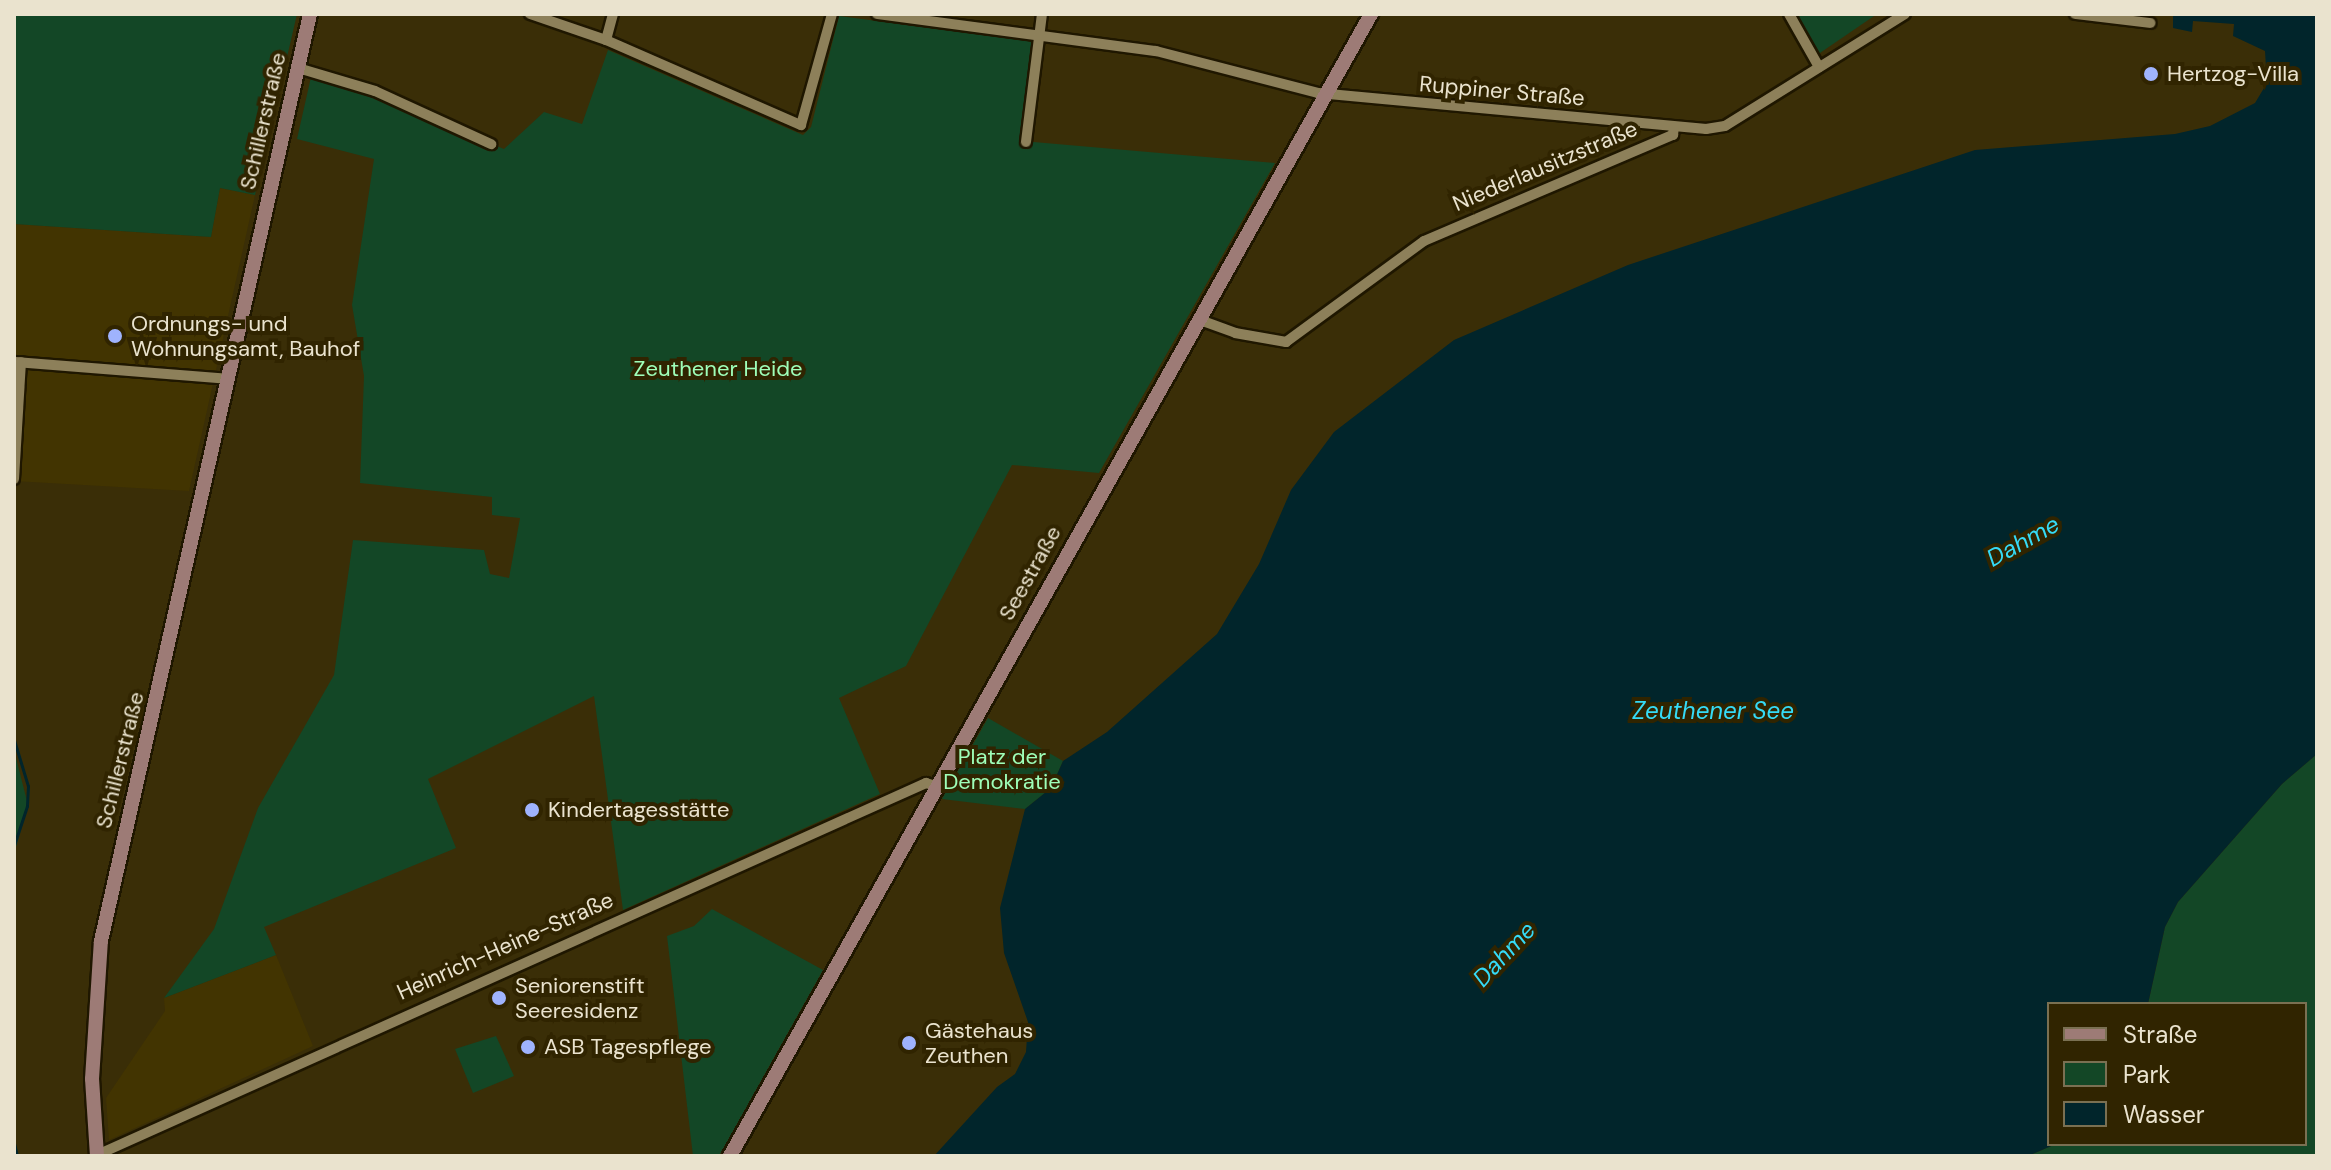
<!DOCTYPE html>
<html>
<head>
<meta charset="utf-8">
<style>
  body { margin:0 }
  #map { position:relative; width:2331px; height:1170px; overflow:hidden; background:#3a2e07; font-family:"DM Sans",sans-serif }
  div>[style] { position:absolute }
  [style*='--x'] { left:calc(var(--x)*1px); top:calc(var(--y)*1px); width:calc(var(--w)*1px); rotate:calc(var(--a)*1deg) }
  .built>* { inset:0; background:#423401 }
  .green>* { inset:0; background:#134726 }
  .water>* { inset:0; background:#01252b }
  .stream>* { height:3px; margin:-1.5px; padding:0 1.5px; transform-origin:1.5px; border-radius:1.5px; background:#01252b }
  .roads { filter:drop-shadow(2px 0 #1f1700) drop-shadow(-2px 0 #1f1700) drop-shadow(0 2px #1f1700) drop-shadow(0 -2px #1f1700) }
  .street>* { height:10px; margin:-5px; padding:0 5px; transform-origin:5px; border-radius:5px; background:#8d805a }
  .secondary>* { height:14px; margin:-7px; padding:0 7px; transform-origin:7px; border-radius:7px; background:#9d7b76 }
  .dots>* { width:22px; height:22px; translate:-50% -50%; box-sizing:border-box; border:4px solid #302400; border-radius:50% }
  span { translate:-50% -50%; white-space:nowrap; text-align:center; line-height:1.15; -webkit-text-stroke:8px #302400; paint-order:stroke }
  .poi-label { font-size:22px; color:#eae3ce }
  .left { translate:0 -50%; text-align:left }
  .street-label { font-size:22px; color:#eae3ce }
  .park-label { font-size:22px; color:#9efeb8 }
  .water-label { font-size:24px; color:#35dbf6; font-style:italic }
  .frame { position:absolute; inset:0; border:16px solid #eae3ce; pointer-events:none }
  .legend { position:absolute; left:2047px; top:1002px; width:260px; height:144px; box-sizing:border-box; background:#302400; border:2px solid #7a7052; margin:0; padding:10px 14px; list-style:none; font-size:24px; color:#eae3ce }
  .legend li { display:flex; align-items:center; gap:16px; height:40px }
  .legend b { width:40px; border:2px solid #7a7052 }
</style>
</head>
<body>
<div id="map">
  <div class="built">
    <i style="clip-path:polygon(220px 188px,255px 195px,189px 491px,14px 481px,14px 224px,211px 237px)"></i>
    <i style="clip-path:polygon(276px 955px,313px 1046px,109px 1140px,106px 1098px,165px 1011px,164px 998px)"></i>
  </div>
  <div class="green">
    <i style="clip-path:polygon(14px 14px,297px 14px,255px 195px,220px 188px,211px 237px,14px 224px)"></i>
    <i style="clip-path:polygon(1794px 14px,1877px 14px,1817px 55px)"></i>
    <i style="clip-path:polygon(839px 16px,1036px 42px,1022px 141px,1275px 163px,1099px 473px,1012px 465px,906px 666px,839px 698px,880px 794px,623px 910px,594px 696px,428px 779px,456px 848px,264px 927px,276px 955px,164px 998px,214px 929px,258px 808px,334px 675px,353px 540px,484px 550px,490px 574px,509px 578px,520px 518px,492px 515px,492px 497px,360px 483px,364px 376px,352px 305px,374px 159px,297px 139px,311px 77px,362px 91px,504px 149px,544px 112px,582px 124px,608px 50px,803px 135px,811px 127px)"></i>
    <i style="clip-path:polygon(988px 718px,1063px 761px,1051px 788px,1025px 809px,942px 799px)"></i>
    <i style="clip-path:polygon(14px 750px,28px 805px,14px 854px)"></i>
    <i style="clip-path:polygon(2317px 754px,2317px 1156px,2028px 1156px,2056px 1144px,2305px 1144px,2305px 1004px,2148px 1004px,2165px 927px,2178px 902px,2282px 784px)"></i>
    <i style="clip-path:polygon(712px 909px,823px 970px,719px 1156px,693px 1156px,667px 936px,694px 926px)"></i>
    <i style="clip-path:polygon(496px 1036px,514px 1076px,473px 1093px,455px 1049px)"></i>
  </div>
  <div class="water">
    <i style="clip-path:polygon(2173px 14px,2317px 14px,2317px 754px,2282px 784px,2178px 902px,2165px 927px,2148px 1004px,2049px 1004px,2049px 1144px,2056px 1144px,2028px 1156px,934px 1156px,997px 1087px,1015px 1074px,1026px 1052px,1028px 1022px,1004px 953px,1000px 908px,1025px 809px,1051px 788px,1063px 761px,1107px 732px,1217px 634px,1259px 564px,1291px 490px,1334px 432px,1454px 340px,1628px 265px,1975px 150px,2175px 134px,2210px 126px,2255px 103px,2267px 83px,2265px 51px,2233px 36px,2234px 24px,2193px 21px,2192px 32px,2173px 28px)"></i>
  </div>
  <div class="stream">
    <i style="--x:14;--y:740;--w:48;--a:73.1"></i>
    <i style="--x:28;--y:786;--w:20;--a:93"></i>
    <i style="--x:27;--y:806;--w:41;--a:108.4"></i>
    <i style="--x:14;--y:1143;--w:13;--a:77"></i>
  </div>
  <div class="roads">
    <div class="street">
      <i style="--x:530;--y:14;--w:80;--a:18.9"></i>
      <i style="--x:606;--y:40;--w:213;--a:23.6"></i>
      <i style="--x:801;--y:125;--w:115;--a:-74.4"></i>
      <i style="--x:877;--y:14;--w:281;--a:7.6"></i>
      <i style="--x:1156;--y:51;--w:167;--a:14.5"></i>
      <i style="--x:1318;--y:93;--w:390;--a:5.3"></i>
      <i style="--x:1706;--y:129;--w:19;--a:-9"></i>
      <i style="--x:1725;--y:126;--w:212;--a:-31.9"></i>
      <i style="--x:1789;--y:14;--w:61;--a:60.5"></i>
      <i style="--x:2075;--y:14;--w:76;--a:6.8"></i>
      <i style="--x:606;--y:40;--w:27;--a:-75"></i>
      <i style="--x:298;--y:68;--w:80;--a:16.6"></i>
      <i style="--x:375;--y:91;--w:128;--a:24.6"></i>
      <i style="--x:1026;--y:142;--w:129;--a:-82.9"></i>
      <i style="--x:1200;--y:320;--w:37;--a:20"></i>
      <i style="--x:1235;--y:333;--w:52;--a:10"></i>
      <i style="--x:1286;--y:342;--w:171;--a:-36.2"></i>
      <i style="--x:1424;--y:241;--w:271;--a:-23.1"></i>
      <i style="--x:1673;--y:135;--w:8;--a:-83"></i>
      <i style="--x:14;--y:362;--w:215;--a:4.5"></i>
      <i style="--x:14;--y:479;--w:117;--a:-86.6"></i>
      <i style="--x:97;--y:1155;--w:909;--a:-24.17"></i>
      <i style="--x:926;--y:783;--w:10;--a:17"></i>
    </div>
    <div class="secondary">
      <i style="--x:97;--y:1156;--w:77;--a:-93.7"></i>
      <i style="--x:92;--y:1079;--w:138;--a:-86.3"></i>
      <i style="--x:101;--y:941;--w:950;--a:-77.29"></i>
      <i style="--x:730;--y:1156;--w:1310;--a:-60.69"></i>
    </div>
  </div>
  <div class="dots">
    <i style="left:2151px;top:74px;background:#9fb3fd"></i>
    <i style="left:115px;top:336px;background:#9fb3fd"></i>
    <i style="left:532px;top:810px;background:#9fb3fd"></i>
    <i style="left:499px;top:998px;background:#9fb3fd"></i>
    <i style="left:909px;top:1043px;background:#9fb3fd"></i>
    <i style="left:528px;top:1047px;background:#9fb3fd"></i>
  </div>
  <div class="poi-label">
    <span class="left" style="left:2167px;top:74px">Hertzog-Villa</span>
    <span class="left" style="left:131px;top:336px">Ordnungs- und<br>Wohnungsamt, Bauhof</span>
    <span class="left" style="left:548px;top:810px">Kindertagesstätte</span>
    <span class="left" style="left:515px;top:998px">Seniorenstift<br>Seeresidenz</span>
    <span class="left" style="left:925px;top:1043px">Gästehaus<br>Zeuthen</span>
    <span class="left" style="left:544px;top:1047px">ASB Tagespflege</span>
  </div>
  <div class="street-label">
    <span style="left:1502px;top:91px;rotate:5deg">Ruppiner Straße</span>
    <span style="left:263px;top:121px;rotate:-77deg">Schillerstraße</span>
    <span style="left:1545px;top:166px;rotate:-23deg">Niederlausitzstraße</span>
    <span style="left:1030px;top:573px;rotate:-61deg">Seestraße</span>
    <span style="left:120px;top:760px;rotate:-76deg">Schillerstraße</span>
    <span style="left:505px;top:946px;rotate:-24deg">Heinrich-Heine-Straße</span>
  </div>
  <div class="park-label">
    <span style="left:718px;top:369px">Zeuthener Heide</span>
    <span style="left:1002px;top:769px">Platz der<br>Demokratie</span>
  </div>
  <div class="water-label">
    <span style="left:2023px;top:541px;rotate:-29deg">Dahme</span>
    <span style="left:1713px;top:711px">Zeuthener See</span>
    <span style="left:1504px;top:954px;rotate:-47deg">Dahme</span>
  </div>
  <div class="frame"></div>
  <ul class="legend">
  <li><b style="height:10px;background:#9d7b76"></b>Straße</li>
  <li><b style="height:22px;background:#134726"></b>Park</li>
  <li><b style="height:22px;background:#01252b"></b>Wasser</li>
  </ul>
</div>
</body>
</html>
